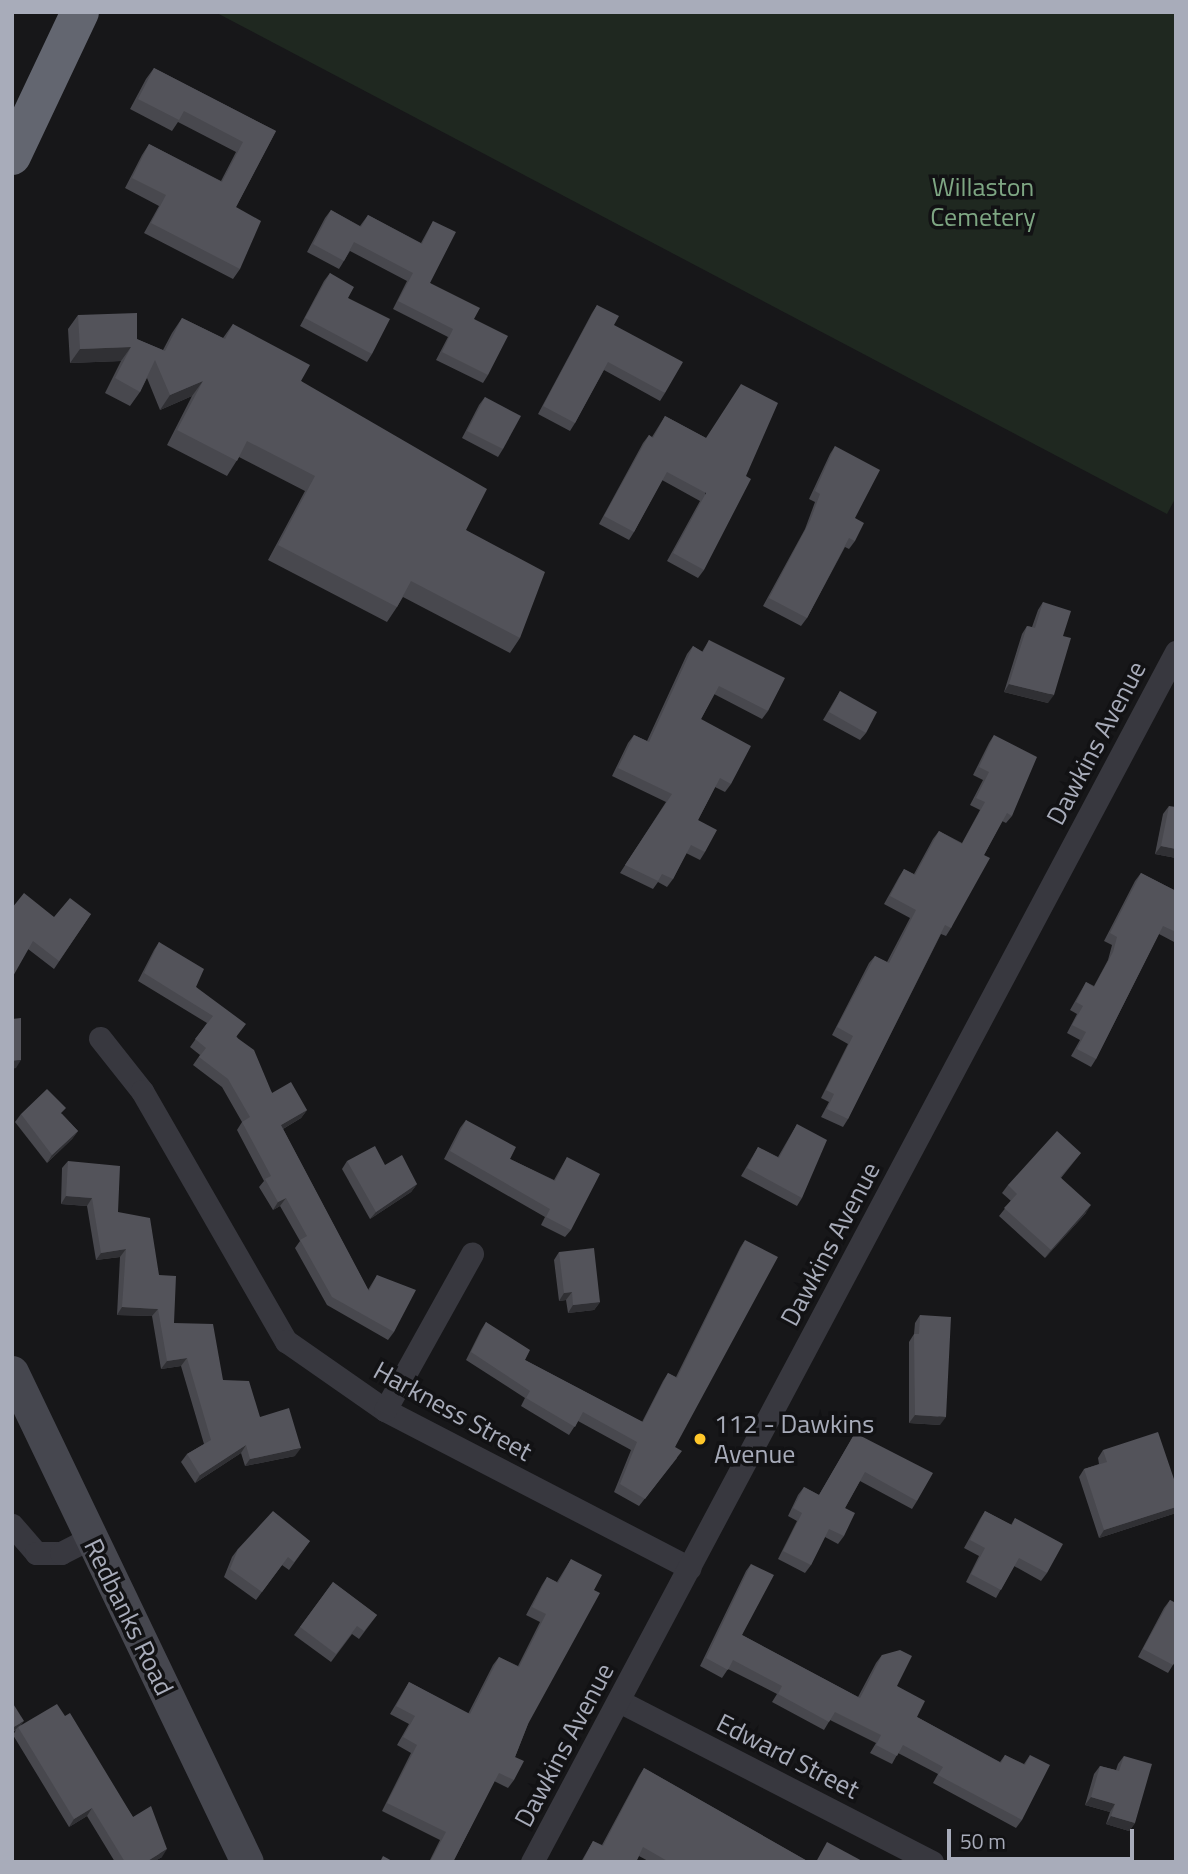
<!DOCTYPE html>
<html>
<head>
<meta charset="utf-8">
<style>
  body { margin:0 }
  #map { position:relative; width:1188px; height:1874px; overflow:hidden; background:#171719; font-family:"Titillium Web",sans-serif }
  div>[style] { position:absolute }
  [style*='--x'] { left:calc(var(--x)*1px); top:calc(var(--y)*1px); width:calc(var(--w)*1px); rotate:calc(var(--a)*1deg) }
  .green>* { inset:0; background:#1f2820 }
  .street>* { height:23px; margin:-11.5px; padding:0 11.5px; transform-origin:11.5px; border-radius:11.5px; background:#38383f }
  .secondary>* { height:33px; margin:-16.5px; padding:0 16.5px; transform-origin:16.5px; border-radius:16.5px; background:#46474f }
  .highway>* { height:38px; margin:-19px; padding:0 19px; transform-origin:19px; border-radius:19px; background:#636670 }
  .wall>* { inset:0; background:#48484e }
  .shaded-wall>* { inset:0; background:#303034 }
  .building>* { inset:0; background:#53535a }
  .dots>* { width:19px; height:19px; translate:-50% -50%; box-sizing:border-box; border:4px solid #121214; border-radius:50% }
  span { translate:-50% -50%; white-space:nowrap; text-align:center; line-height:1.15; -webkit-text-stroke:7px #121214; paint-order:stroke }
  .park-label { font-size:26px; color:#7ea683 }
  .street-label { font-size:26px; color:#a8acba }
  .poi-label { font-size:26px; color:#a8acba }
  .left { translate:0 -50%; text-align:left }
  .frame { position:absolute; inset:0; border:14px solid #a8acba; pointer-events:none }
  .scale { position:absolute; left:947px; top:1829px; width:187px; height:32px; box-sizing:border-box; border:4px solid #a8acba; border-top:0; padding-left:9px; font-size:21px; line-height:24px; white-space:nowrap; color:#a8acba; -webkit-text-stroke:5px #121214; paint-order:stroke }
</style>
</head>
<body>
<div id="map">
  <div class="green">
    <i style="clip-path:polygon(215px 12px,1176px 12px,1176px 497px,1167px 514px)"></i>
  </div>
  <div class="street">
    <i style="--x:100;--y:1038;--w:68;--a:51.6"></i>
    <i style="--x:142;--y:1091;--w:289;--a:60.1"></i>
    <i style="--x:286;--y:1341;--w:121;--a:34.9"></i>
    <i style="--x:385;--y:1410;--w:343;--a:27.4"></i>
    <i style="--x:385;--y:1410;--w:179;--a:-60.9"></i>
    <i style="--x:12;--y:1525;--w:37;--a:49"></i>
    <i style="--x:36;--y:1553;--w:25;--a:0"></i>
    <i style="--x:61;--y:1553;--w:33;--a:-27"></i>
    <i style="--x:619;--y:1701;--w:352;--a:27.2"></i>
    <i style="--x:532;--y:1862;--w:1371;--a:-61.98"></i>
  </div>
  <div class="secondary">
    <i style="--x:12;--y:1372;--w:543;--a:64.38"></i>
  </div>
  <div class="highway">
    <i style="--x:12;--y:156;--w:159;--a:-64.7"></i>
  </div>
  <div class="wall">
    <i style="clip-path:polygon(154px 68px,276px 131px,236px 207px,240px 269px,233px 279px,144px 233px,159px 206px,125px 188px,142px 155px,149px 144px,221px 181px,236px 152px,178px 122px,172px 131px,130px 109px,146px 79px)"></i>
    <i style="clip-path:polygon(331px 210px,360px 226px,368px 215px,421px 243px,433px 221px,430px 283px,474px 319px,488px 375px,483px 383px,436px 360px,448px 337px,393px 309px,407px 281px,350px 251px,339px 269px,307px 252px,325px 218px)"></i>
    <i style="clip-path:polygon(330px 273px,348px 298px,372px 354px,367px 362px,300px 326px,324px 281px)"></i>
    <i style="clip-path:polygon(597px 305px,665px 393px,660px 401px,604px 370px,575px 423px,570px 431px,538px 414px,592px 313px)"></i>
    <i style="clip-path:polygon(78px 315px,163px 350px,172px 333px,182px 318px,223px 338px,233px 324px,301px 381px,466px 530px,520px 638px,510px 653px,403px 597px,397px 607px,387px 622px,268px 560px,305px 491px,239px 457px,227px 476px,167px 445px,192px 396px,160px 410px,147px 378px,140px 392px,130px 406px,105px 393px,121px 361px,70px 363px,68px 329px)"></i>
    <i style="clip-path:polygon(485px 397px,503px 449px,498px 457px,462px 438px,479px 405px)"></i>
    <i style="clip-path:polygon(665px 416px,706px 438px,704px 570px,698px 578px,667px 561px,700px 501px,662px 480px,634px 532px,629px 540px,599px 524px,643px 443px,649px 435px,652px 437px)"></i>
    <i style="clip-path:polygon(835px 446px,855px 518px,855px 541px,849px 549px,845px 547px,807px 618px,801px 626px,763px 606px,805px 529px,815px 502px,809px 499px,830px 454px)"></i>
    <i style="clip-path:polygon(1043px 602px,1063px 636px,1048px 703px,1004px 692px,1022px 634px,1027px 626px,1032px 627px,1038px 610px)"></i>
    <i style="clip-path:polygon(709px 640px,768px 711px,762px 719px,714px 694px,701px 719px,731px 784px,725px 792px,715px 787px,698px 820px,705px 852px,700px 860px,686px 853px,673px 879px,667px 887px,658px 882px,653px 889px,620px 873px,666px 802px,612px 776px,628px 743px,634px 735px,647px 741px,687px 654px,693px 646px,702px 652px)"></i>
    <i style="clip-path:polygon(840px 691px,866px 733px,860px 740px,823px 720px)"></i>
    <i style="clip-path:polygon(994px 735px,1012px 816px,1006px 823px,1002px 821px,984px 855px,951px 928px,946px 936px,941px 934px,848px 1119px,843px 1127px,821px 1117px,829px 1102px,821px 1098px,848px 1044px,832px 1035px,869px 963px,875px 956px,887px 962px,910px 918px,884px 904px,899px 877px,904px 869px,914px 874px,933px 839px,939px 831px,962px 843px,980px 810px,970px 805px,983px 780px,973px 775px,989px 743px)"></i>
    <i style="clip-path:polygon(1169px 806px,1176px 858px,1155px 854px,1163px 814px)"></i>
    <i style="clip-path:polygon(1141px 873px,1176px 891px,1176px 943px,1159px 934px,1096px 1059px,1091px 1067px,1071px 1056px,1080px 1040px,1067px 1033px,1077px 1014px,1070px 1010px,1086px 982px,1094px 986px,1108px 960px,1112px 945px,1104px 941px,1135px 881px)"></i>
    <i style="clip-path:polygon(12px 908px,54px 917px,91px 914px,54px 969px,28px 949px)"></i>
    <i style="clip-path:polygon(159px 942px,237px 1037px,272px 1093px,307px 1110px,301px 1118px,283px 1129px,368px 1290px,377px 1275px,394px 1332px,388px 1340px,327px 1305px,295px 1248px,300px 1241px,280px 1206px,273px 1210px,259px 1187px,264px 1181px,237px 1130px,242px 1122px,222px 1087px,193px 1065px,200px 1055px,190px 1047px,207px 1023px,138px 981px,154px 950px)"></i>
    <i style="clip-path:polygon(21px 1114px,62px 1114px,78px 1131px,72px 1139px,47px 1163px,15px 1122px)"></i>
    <i style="clip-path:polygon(466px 1120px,510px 1159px,554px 1180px,567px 1157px,571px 1230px,565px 1237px,541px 1225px,545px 1217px,444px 1159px,460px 1128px)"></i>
    <i style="clip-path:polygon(797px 1124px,802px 1198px,797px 1206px,741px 1176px,758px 1147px,778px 1157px)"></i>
    <i style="clip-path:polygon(1081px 1153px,1061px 1178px,1086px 1213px,1045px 1258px,999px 1216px,1011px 1201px,1002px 1193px,1008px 1185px)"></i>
    <i style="clip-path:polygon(68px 1161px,118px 1212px,159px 1275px,174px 1323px,223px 1380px,260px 1417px,295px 1456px,245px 1466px,241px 1453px,195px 1483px,181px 1462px,187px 1454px,204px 1444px,181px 1366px,161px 1369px,152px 1316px,117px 1315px,120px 1257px,96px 1260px,87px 1206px,61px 1204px,62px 1168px)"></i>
    <i style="clip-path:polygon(347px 1161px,385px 1165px,417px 1184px,411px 1192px,370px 1219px,342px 1169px)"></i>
    <i style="clip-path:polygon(745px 1240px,675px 1447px,677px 1458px,639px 1506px,614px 1492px,631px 1450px,578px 1421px,569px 1435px,521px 1406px,525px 1398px,466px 1360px,481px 1330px,486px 1322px,525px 1360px,642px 1422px,663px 1381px,668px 1373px,676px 1377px,740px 1248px)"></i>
    <i style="clip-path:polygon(559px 1252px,600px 1302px,594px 1310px,568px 1313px,566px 1300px,559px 1301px,554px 1260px)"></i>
    <i style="clip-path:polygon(920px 1315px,940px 1425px,909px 1423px,909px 1342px,914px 1334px,915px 1323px)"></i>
    <i style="clip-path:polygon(855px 1433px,917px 1501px,912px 1509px,860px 1481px,845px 1508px,844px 1536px,838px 1544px,825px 1537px,811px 1565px,805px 1573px,778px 1559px,797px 1521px,788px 1516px,798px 1495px,804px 1487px,819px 1495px)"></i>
    <i style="clip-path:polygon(1103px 1450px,1176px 1485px,1176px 1513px,1099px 1538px,1079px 1477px,1084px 1469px,1099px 1464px,1098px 1458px)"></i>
    <i style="clip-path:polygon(985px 1511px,1011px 1525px,1015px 1518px,1047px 1573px,1041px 1581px,1014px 1566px,996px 1598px,966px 1582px,979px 1556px,964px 1548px,980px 1519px)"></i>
    <i style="clip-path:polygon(310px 1541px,289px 1570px,282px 1565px,256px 1600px,224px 1577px,232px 1557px,238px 1549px)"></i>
    <i style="clip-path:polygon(571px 1559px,528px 1724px,515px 1757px,514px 1780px,508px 1788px,494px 1781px,453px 1862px,429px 1862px,440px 1840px,382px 1811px,411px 1753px,397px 1745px,409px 1724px,390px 1714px,409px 1682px,468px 1714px,493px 1665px,499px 1657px,518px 1666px,540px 1622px,526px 1615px,542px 1585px,547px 1577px,557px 1582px)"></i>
    <i style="clip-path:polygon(751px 1564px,742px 1635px,858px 1697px,876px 1663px,882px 1655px,897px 1686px,917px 1717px,1000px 1762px,1005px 1755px,1024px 1764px,1030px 1755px,1022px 1820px,1016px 1828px,933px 1783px,938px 1774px,898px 1753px,892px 1764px,870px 1753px,876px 1743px,830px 1720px,824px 1730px,772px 1702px,777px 1694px,728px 1669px,722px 1678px,700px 1666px,746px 1571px)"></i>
    <i style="clip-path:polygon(333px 1582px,377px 1615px,359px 1639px,352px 1634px,331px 1662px,294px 1635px)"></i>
    <i style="clip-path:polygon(1176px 1599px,1176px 1660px,1168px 1673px,1138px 1657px,1164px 1608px,1170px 1600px,1174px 1602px)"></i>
    <i style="clip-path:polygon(12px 1702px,21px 1726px,65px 1716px,133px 1817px,162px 1857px,153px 1862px,115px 1862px,87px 1816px,69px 1827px,13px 1735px,16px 1730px,12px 1733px)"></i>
    <i style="clip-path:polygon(1124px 1756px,1135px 1823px,1129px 1831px,1106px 1824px,1110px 1812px,1085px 1805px,1094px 1774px,1100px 1766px,1116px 1770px,1118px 1764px)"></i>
    <i style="clip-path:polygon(644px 1768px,809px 1862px,650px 1862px,639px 1856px,636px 1862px,581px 1862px,593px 1841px,602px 1845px,639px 1776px)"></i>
  </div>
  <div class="shaded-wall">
    <i style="clip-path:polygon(131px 347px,121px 361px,70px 363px,80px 349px)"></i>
    <i style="clip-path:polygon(203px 381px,192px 396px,160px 410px,170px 395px)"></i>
    <i style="clip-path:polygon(1009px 684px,1054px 695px,1048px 703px,1004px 692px)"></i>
    <i style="clip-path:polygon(1161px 846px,1176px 849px,1176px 858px,1155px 854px)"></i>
    <i style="clip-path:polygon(21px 1060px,16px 1068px,12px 1069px,12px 1061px)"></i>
    <i style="clip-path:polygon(307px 1110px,301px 1118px,276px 1133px,281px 1125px)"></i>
    <i style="clip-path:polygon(78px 1131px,72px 1139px,47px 1163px,52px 1155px)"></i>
    <i style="clip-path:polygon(417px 1184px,411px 1192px,370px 1219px,376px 1212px)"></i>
    <i style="clip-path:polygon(66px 1196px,92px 1198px,87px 1206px,61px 1204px)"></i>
    <i style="clip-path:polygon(286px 1198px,280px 1206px,273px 1210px,278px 1202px)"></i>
    <i style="clip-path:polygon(1091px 1205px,1086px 1213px,1045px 1258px,1051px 1250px)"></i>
    <i style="clip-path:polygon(126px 1249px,120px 1257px,96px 1260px,101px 1253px)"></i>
    <i style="clip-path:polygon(572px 1292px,566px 1300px,559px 1301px,564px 1293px)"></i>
    <i style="clip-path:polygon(600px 1302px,594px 1310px,568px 1313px,573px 1305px)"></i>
    <i style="clip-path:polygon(122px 1307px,158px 1309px,152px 1316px,117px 1315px)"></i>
    <i style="clip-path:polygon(187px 1358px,181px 1366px,161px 1369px,167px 1361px)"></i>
    <i style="clip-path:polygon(915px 1415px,946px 1417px,940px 1425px,909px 1423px)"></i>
    <i style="clip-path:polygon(246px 1445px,241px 1453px,195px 1483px,200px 1475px)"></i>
    <i style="clip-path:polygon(301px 1448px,295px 1456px,245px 1466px,250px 1459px)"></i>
    <i style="clip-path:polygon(1176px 1507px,1176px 1513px,1099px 1538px,1104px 1530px)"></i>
    <i style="clip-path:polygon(24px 1721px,19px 1728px,18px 1727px,12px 1733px,12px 1728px)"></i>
    <i style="clip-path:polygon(1091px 1797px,1115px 1804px,1110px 1812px,1085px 1805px)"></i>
    <i style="clip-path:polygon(92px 1808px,87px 1816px,69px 1827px,74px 1819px)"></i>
    <i style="clip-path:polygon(1111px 1816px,1135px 1823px,1129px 1831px,1106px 1824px)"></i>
    <i style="clip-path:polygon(167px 1849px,162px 1857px,153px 1862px,146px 1862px)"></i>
  </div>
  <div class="building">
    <i style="clip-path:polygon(154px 68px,276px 131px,236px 207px,261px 221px,240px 269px,151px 223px,166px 195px,132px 178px,149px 144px,222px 182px,243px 142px,184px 111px,179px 120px,138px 99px)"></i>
    <i style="clip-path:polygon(331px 210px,361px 227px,368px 215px,422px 244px,433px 221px,456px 232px,430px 283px,480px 308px,474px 319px,508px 336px,488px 375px,442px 352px,453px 329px,398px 301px,413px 273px,354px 242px,344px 261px,313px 244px)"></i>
    <i style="clip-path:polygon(330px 273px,354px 287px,348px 298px,390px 319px,372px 354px,305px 318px)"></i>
    <i style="clip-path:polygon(597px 305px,619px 316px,614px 325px,683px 362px,665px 393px,608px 362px,575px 423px,543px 406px)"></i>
    <i style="clip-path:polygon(137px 313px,137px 339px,165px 351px,182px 318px,225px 339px,233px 324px,310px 365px,301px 381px,487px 489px,466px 530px,545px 572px,520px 638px,411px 581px,397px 607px,278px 545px,315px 476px,247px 441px,237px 461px,177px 430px,203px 381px,170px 395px,155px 360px,140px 392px,115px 378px,131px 347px,80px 349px,78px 315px)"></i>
    <i style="clip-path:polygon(741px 384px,778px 403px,746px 476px,751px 479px,704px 570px,673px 553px,706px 493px,667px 472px,634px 532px,604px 516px,649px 435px,653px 438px,665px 416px,706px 438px)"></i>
    <i style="clip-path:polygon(485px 397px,521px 416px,503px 449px,467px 431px)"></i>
    <i style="clip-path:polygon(835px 446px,880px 470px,855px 518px,864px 523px,855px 541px,849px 538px,807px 618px,769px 598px,810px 521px,820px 494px,815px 491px)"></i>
    <i style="clip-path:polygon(1043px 602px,1071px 611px,1063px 636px,1071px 638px,1054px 695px,1009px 684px,1027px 626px,1035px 628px)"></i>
    <i style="clip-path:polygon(709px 640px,785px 678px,768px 711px,719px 686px,701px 719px,751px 746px,731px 784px,720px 778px,698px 820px,717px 830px,705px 852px,691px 845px,673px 879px,662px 874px,658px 881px,625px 865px,672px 794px,618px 768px,634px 735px,649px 742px,693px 646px,703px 652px)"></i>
    <i style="clip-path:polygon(840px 691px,877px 712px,866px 733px,829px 712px)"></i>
    <i style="clip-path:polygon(994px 735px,1037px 757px,1012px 816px,1007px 813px,984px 855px,990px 858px,951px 928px,945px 925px,848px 1119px,827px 1109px,834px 1094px,826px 1090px,853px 1036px,837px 1027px,875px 956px,889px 963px,916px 910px,890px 896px,904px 869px,915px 875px,939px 831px,962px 844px,985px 802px,976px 798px,989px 772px,979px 767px)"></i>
    <i style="clip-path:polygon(1169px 806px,1176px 807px,1176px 849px,1161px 846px)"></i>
    <i style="clip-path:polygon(1141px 873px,1176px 891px,1176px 932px,1163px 926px,1096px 1059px,1077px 1049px,1086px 1032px,1072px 1025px,1083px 1006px,1076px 1002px,1086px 982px,1094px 987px,1113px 952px,1117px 937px,1110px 933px)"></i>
    <i style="clip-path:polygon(24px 893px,54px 917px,70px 898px,91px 914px,59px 961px,33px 941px,12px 978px,12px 908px)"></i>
    <i style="clip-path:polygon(159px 942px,204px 969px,196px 987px,246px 1024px,236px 1037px,254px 1050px,272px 1093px,291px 1082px,307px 1110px,281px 1125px,369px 1291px,377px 1275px,416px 1290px,394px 1332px,332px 1297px,300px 1240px,307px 1236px,286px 1198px,278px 1202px,265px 1179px,271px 1176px,242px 1122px,250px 1117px,228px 1079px,199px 1057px,206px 1048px,195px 1039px,213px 1016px,144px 973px)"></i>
    <i style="clip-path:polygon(21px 1018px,21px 1060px,12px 1061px,12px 1019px)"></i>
    <i style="clip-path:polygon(47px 1089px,66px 1108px,61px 1113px,78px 1131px,52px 1155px,21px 1114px)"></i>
    <i style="clip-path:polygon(466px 1120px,516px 1147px,510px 1159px,555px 1181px,567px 1157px,600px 1174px,571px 1230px,546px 1217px,550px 1209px,450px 1151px)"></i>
    <i style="clip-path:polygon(797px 1124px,827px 1140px,802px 1198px,747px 1168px,758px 1147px,779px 1158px)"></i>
    <i style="clip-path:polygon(1057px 1131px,1081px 1153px,1060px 1177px,1091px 1205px,1051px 1250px,1004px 1208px,1017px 1194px,1008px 1185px)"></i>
    <i style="clip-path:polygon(375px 1146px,385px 1165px,402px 1155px,417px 1184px,376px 1212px,347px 1161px)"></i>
    <i style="clip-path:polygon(68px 1161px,120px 1166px,118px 1212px,150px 1218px,159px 1275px,176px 1276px,174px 1323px,213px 1324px,223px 1380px,249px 1381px,260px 1417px,289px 1408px,301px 1448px,250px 1459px,246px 1445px,200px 1475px,187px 1454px,211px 1440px,187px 1358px,167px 1361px,158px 1309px,122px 1307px,126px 1249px,101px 1253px,92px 1198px,66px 1196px)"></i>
    <i style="clip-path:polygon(745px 1240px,778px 1257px,675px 1447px,682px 1451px,645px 1499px,620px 1484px,637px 1442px,583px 1412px,575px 1427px,526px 1398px,530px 1391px,471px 1352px,486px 1322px,530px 1350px,525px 1360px,643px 1422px,668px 1373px,677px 1378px)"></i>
    <i style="clip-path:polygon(594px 1248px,600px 1302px,573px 1305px,572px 1292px,564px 1293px,559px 1252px)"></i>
    <i style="clip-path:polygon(920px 1315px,951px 1317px,946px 1417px,915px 1415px,914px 1334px,919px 1334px)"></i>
    <i style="clip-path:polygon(1158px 1432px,1176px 1485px,1176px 1507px,1104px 1530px,1084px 1469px,1107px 1462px,1103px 1450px)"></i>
    <i style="clip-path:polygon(855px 1433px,933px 1473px,917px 1501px,865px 1472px,845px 1508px,855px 1513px,844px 1536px,829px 1529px,811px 1565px,783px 1551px,802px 1513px,793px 1508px,804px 1487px,819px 1495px)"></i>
    <i style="clip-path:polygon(273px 1511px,310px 1541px,294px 1562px,288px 1557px,262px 1592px,230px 1569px,238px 1549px)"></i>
    <i style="clip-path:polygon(985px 1511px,1012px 1525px,1015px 1518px,1063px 1544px,1047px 1573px,1019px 1558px,1001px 1590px,971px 1574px,985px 1548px,970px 1540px)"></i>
    <i style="clip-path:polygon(571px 1559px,602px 1575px,594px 1590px,600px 1593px,528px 1724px,515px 1757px,524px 1761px,514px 1780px,499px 1773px,453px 1862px,430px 1862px,446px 1832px,387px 1803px,417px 1745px,403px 1737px,415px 1716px,396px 1706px,409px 1682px,470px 1714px,499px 1657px,519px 1667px,546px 1614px,532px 1607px,547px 1577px,558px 1583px)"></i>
    <i style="clip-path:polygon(751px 1564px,774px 1575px,742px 1635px,860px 1698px,882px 1655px,900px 1650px,912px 1656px,897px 1686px,925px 1701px,917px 1717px,1001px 1763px,1005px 1755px,1025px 1765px,1030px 1755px,1050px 1765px,1022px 1820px,938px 1775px,943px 1767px,903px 1745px,897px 1756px,876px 1745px,881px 1735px,835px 1712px,829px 1722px,778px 1694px,782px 1686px,733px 1660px,728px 1670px,706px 1658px)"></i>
    <i style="clip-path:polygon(333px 1582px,377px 1615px,364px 1631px,357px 1626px,336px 1654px,300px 1627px)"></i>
    <i style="clip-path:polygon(1170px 1600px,1175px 1603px,1176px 1601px,1176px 1660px,1173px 1665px,1143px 1649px)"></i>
    <i style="clip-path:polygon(12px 1702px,24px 1721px,12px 1728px)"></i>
    <i style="clip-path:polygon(57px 1704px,65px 1716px,70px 1713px,133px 1817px,151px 1806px,167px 1849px,146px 1862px,125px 1862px,92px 1808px,74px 1819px,18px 1727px)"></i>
    <i style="clip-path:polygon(1124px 1756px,1152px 1764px,1135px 1823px,1111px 1816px,1115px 1804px,1091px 1797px,1100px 1766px,1119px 1771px)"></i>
    <i style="clip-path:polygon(644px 1768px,809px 1862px,669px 1862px,643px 1847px,636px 1862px,582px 1862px,593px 1841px,603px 1846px)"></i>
    <i style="clip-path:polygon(827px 1842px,864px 1862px,816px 1862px)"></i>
    <i style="clip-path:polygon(383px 1856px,394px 1862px,380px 1862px)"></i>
  </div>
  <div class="dots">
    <i style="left:700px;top:1439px;background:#ffc72a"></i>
  </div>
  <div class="park-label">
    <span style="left:983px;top:202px">Willaston<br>Cemetery</span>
  </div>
  <div class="street-label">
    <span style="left:1096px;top:743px;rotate:-62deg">Dawkins Avenue</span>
    <span style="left:830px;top:1244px;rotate:-62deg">Dawkins Avenue</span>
    <span style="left:453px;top:1411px;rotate:29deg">Harkness Street</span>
    <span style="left:129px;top:1617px;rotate:64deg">Redbanks Road</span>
    <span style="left:564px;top:1745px;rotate:-62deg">Dawkins Avenue</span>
    <span style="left:788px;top:1756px;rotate:27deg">Edward Street</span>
  </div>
  <div class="poi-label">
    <span class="left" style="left:714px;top:1439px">112 - Dawkins<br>Avenue</span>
  </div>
  <div class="frame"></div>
  <div class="scale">50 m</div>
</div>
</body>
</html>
